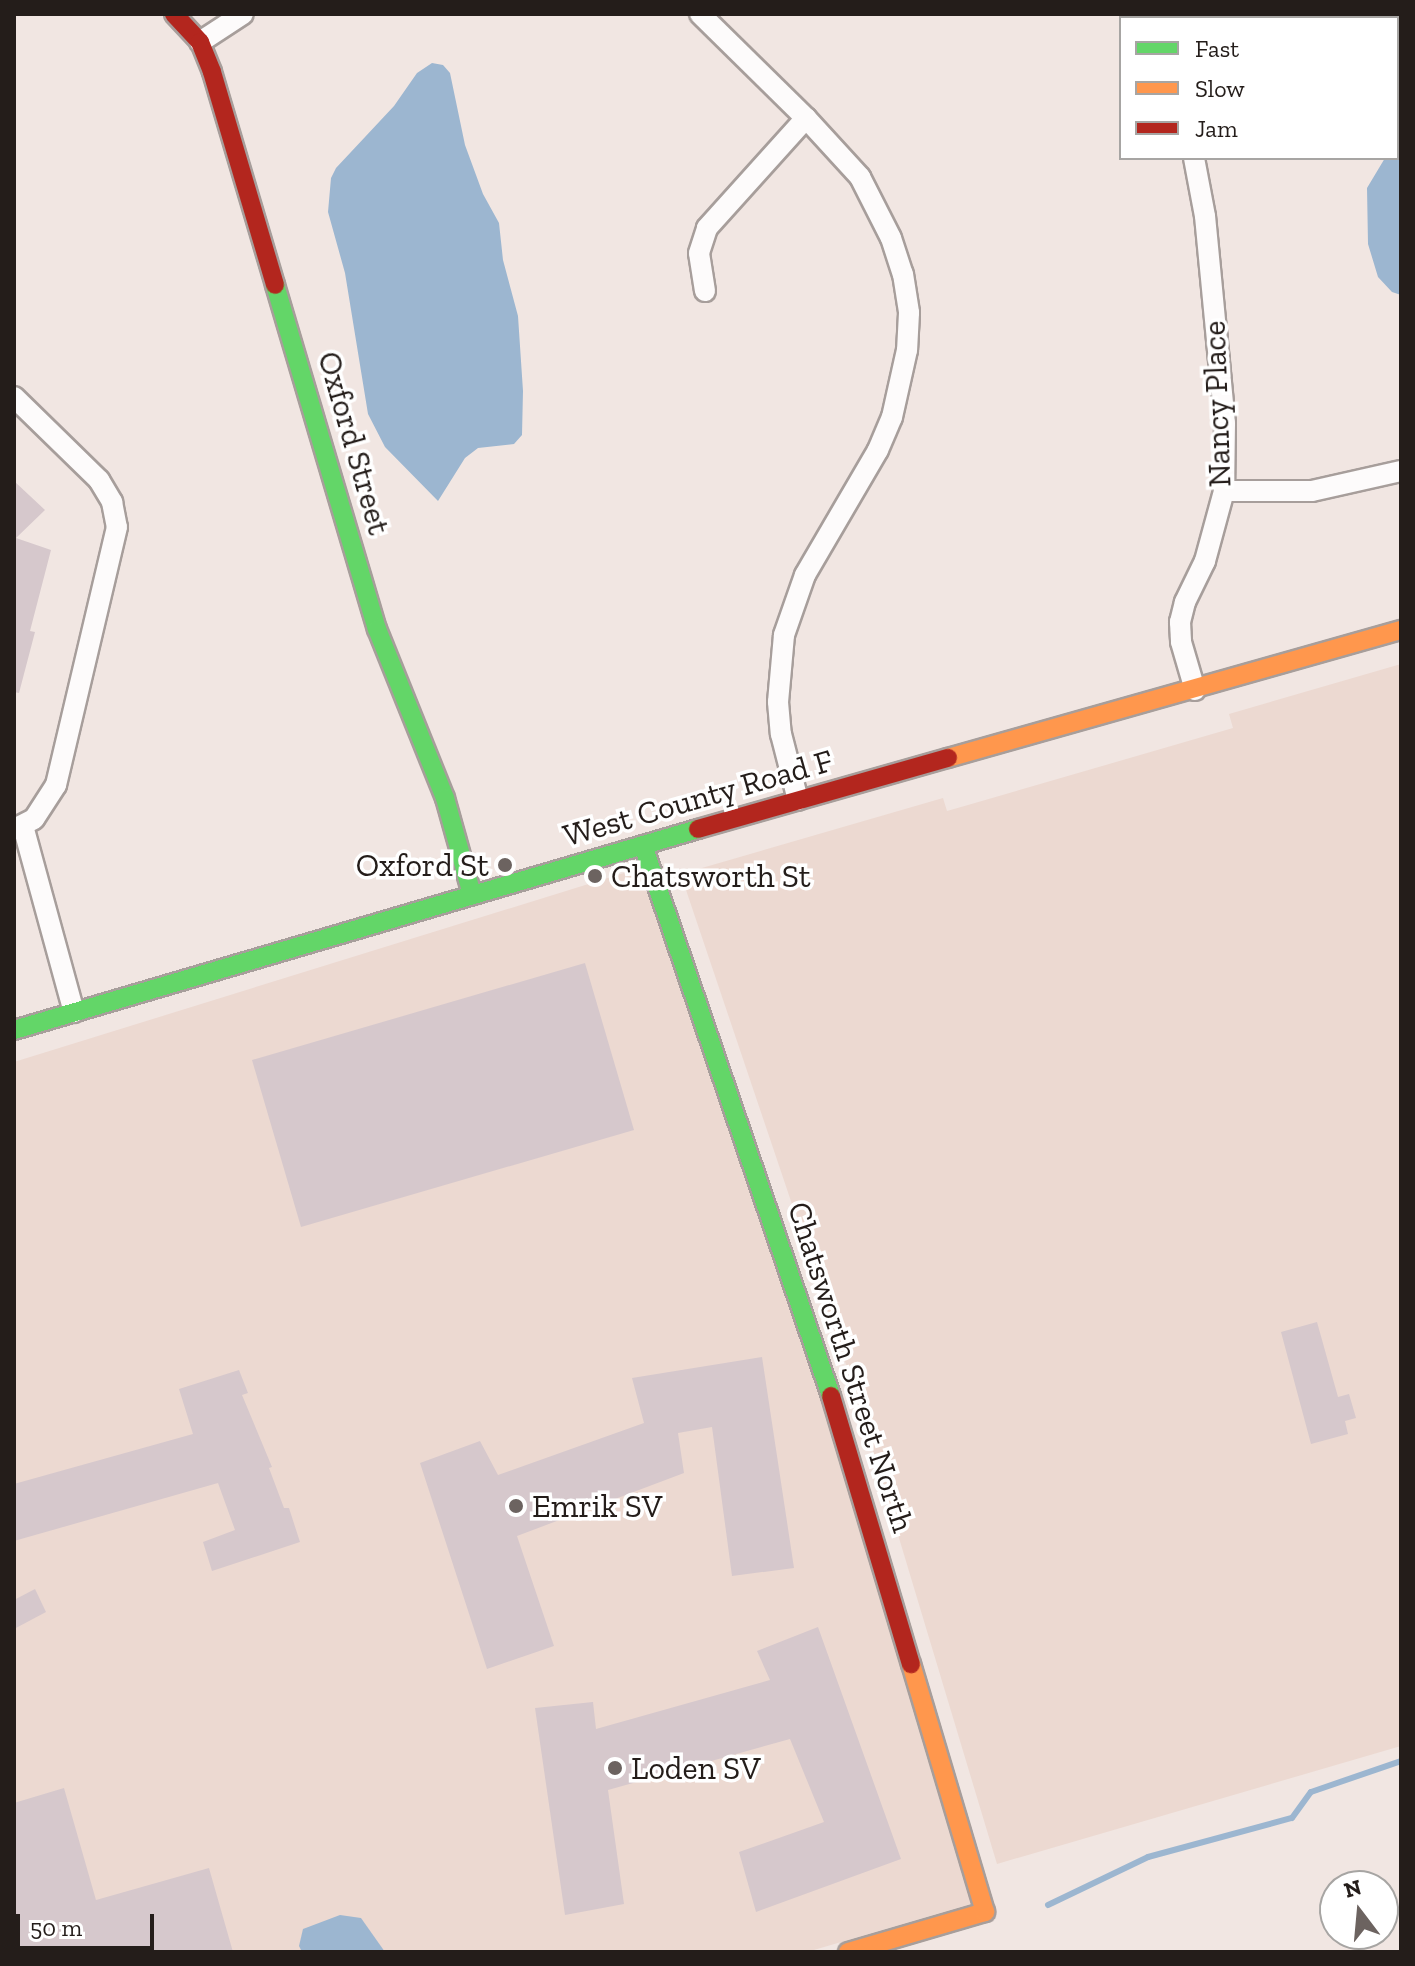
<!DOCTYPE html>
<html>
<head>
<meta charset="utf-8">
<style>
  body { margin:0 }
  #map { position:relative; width:1415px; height:1966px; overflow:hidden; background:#f1e6e2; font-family:"Zilla Slab",serif }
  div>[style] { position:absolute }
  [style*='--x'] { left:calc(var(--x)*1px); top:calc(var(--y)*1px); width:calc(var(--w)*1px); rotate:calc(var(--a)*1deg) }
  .built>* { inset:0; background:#ecd9d1 }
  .water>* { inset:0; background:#9cb6d0 }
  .stream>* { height:6px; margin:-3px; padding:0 3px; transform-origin:3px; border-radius:3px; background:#9cb6d0 }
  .building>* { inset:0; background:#d6c8cc }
  .roads { filter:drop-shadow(2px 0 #a79e9b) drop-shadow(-2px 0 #a79e9b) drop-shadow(0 2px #a79e9b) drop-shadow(0 -2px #a79e9b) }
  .street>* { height:20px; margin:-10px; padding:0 10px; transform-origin:10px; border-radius:10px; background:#fdfbfb }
  .fast>* { height:18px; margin:-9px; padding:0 9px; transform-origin:9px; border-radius:9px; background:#63d668 }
  .slow>* { height:18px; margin:-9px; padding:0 9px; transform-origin:9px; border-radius:9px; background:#ff974d }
  .jam>* { height:18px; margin:-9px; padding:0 9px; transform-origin:9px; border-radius:9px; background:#b3261e }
  .dots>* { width:22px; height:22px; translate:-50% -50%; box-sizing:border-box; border:4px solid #fff; border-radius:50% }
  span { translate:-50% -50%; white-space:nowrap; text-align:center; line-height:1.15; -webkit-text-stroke:7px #fff; paint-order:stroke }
  .street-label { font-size:32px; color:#241d1a }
  .poi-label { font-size:32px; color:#241d1a }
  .right { translate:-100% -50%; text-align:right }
  .left { translate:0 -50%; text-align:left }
  .frame { position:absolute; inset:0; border:16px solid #241d1a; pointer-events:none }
  .legend { position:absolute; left:1119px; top:16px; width:280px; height:144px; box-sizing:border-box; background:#fff; border:2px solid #a7a5a3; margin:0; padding:10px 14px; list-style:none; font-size:24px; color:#241d1a }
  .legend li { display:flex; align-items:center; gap:16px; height:40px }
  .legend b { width:40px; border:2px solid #a7a5a3 }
  .north { position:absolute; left:1319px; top:1870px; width:80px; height:80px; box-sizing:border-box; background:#fff; border:2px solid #a7a5a3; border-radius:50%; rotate:344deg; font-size:22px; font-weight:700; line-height:32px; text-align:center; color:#241d1a }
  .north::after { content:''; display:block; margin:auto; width:28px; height:36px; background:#6c6360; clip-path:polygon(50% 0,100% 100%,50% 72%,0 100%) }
  .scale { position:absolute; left:16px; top:1914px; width:138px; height:36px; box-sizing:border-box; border:4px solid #241d1a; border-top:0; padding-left:10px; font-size:24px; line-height:28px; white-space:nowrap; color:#241d1a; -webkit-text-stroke:6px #fff; paint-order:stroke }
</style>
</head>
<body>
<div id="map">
  <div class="built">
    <i style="clip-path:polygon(1401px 664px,1401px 1746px,997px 1864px,853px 1385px,685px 887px,695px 870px,943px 798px,947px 811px,968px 805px,1233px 728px,1229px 714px)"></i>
    <i style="clip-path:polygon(640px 868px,825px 1412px,971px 1904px,807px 1952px,14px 1952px,14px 1062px)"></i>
  </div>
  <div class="water">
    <i style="clip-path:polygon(432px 63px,443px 65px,450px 73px,465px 145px,483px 194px,499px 223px,503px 260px,518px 316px,523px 391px,522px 435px,514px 444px,478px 448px,465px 458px,438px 501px,385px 447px,368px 414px,345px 273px,328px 212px,331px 178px,336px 168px,394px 106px,417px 73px)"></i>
    <i style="clip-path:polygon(1401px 151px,1401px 295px,1392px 292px,1378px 277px,1368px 244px,1367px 188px,1385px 158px,1397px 158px,1397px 152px)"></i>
    <i style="clip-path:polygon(340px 1915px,361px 1918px,385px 1952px,302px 1952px,299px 1946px,303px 1929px)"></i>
  </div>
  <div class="stream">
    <i style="--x:1048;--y:1905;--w:111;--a:-25.6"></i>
    <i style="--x:1148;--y:1857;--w:149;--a:-15.2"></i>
    <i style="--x:1292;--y:1818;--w:32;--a:-54"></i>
    <i style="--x:1311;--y:1792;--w:95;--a:-19"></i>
  </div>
  <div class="building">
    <i style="clip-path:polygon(14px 481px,45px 510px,16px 538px,51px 550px,30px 631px,35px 632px,19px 693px,14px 692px)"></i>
    <i style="clip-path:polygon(585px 963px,634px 1130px,301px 1227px,252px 1060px)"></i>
    <i style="clip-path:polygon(1317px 1322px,1338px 1397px,1349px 1394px,1356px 1418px,1345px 1421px,1348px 1434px,1311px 1444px,1281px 1332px)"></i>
    <i style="clip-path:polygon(762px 1357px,794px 1568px,732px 1576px,712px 1427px,678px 1433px,684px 1473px,517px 1536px,554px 1646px,487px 1669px,420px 1463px,480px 1441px,498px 1475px,644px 1423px,632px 1378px)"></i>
    <i style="clip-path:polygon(239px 1370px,248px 1393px,242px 1395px,272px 1467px,269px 1468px,284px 1508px,289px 1508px,300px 1542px,212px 1571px,203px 1542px,235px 1530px,218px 1483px,14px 1541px,14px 1484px,193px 1434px,179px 1389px)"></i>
    <i style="clip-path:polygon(35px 1589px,46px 1612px,14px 1629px,14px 1600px)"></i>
    <i style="clip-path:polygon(818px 1627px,901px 1859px,756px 1912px,739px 1852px,824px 1822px,790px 1739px,608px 1790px,624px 1904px,565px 1915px,535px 1708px,593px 1702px,596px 1729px,770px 1680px,757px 1651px)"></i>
    <i style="clip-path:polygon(64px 1788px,96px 1900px,209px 1868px,233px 1952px,14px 1952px,14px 1803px)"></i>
  </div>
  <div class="roads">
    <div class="street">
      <i style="--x:700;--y:14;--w:148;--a:44.5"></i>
      <i style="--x:806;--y:118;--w:80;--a:47.5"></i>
      <i style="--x:860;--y:177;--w:68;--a:63.1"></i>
      <i style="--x:891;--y:238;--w:38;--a:72"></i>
      <i style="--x:903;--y:274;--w:39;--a:81"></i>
      <i style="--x:909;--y:313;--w:37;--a:93"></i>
      <i style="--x:907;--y:350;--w:69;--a:102.6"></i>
      <i style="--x:892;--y:417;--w:36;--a:113"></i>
      <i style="--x:878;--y:450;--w:145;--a:120.3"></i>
      <i style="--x:805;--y:575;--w:64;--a:109.3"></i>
      <i style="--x:784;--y:635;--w:67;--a:95.1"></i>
      <i style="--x:778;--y:702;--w:32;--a:85"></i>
      <i style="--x:781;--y:734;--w:68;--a:75.6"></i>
      <i style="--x:1138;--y:14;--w:4;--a:63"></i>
      <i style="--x:200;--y:42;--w:51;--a:-33.1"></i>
      <i style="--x:1194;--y:158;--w:59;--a:79.3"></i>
      <i style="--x:1205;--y:216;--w:208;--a:84.5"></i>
      <i style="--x:1225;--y:423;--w:68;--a:90.8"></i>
      <i style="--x:1224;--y:491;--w:73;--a:105.2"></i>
      <i style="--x:1205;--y:561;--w:46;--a:116"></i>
      <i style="--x:1185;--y:602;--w:21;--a:104"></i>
      <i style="--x:1180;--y:622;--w:20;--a:87"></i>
      <i style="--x:1181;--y:642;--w:50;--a:73.7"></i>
      <i style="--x:705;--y:291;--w:38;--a:-99"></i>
      <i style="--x:699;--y:253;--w:26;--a:-72"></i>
      <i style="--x:707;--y:228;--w:148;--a:-48"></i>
      <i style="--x:14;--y:397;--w:119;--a:44.3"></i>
      <i style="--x:99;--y:480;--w:26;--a:59"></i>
      <i style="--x:112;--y:502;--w:25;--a:79"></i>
      <i style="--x:117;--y:527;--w:265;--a:103.3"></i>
      <i style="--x:56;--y:785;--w:40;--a:122.9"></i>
      <i style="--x:34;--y:819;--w:22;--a:153"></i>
      <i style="--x:1224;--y:491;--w:88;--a:0"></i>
      <i style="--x:1312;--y:491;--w:91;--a:-12.7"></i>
      <i style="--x:23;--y:826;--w:193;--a:74.7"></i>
    </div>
    <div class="fast">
      <i style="--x:275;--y:285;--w:359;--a:73.5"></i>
      <i style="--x:377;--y:629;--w:182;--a:68.1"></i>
      <i style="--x:445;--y:798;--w:101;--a:74.4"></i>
      <i style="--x:643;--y:845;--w:582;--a:71.16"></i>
      <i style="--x:14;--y:1030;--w:713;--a:-16.38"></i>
    </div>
    <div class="slow">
      <i style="--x:948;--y:758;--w:471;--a:-15.8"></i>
      <i style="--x:848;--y:1952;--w:143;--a:-16.3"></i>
      <i style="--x:985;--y:1912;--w:259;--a:-106.6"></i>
    </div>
    <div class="jam">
      <i style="--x:174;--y:14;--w:38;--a:47"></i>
      <i style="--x:200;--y:42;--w:32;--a:68"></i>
      <i style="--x:212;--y:72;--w:222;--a:73.5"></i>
      <i style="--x:698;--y:829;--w:260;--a:-15.9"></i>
      <i style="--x:831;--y:1396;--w:280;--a:73.4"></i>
    </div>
  </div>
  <div class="dots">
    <i style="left:505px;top:865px;background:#6c6360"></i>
    <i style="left:595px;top:876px;background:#6c6360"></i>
    <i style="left:516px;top:1506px;background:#6c6360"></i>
    <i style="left:615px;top:1768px;background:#6c6360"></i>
  </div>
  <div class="street-label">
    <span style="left:1217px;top:404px;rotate:-92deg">Nancy Place</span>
    <span style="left:354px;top:443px;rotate:74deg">Oxford Street</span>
    <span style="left:698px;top:798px;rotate:-16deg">West County Road F</span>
    <span style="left:851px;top:1367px;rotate:72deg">Chatsworth Street North</span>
  </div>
  <div class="poi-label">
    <span class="right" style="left:489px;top:865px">Oxford St</span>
    <span class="left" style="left:611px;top:876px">Chatsworth St</span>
    <span class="left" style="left:532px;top:1506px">Emrik SV</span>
    <span class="left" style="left:631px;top:1768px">Loden SV</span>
  </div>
  <div class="frame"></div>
  <ul class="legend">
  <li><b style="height:10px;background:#63d668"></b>Fast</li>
  <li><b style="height:10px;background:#ff974d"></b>Slow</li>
  <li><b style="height:10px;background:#b3261e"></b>Jam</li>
  </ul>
  <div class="north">N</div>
  <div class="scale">50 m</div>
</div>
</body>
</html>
